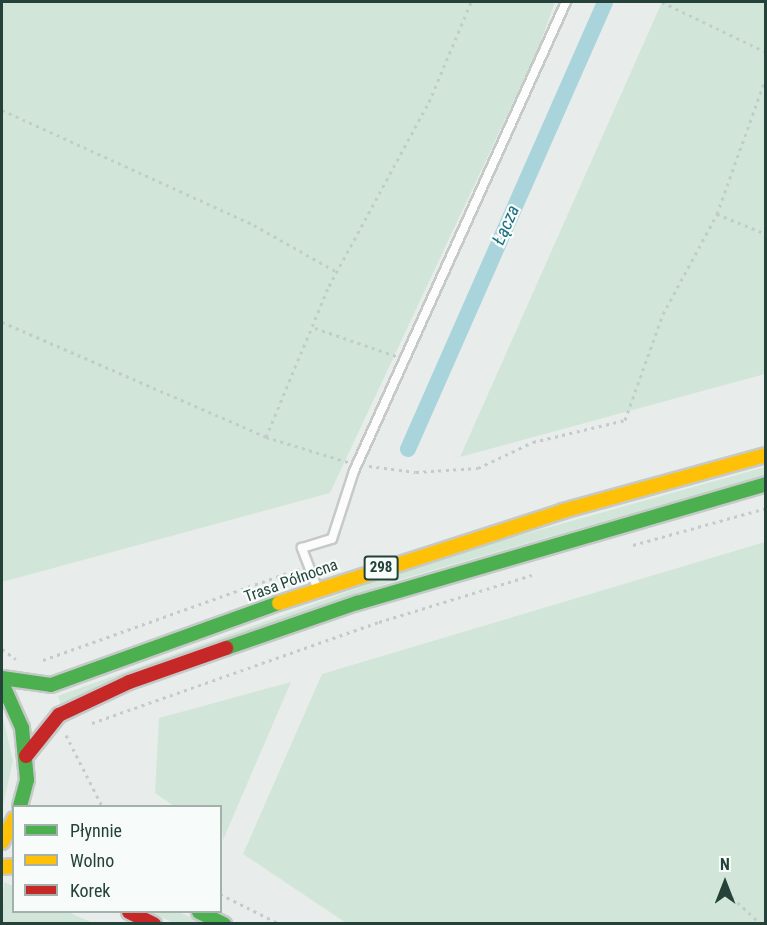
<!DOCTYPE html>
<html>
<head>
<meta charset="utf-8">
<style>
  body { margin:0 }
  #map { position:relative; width:767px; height:925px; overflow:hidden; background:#e8edeb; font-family:"Roboto Condensed",sans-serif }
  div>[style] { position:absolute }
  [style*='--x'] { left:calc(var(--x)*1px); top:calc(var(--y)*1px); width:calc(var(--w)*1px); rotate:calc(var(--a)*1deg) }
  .green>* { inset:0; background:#d1e6d8 }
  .canal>* { height:16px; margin:-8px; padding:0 8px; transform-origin:8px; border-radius:8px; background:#a9d4db }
  .path>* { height:3px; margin-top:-1.5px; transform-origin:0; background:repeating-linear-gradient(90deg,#c3ccca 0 3px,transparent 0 7.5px) }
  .roads { filter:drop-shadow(2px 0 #c5cac8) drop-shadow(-2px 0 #c5cac8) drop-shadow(0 2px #c5cac8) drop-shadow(0 -2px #c5cac8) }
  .lane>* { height:8px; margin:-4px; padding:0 4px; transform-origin:4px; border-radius:4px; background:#fcfcfc }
  .fast>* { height:14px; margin:-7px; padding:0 7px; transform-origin:7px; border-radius:7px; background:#4caf50 }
  .slow>* { height:14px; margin:-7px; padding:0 7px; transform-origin:7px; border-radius:7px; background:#ffc107 }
  .jam>* { height:14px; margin:-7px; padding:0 7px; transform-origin:7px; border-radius:7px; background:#c62828 }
  span { translate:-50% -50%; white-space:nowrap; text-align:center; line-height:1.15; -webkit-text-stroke:4.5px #f7fbf9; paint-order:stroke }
  .shield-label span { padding:2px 4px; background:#f7fbf9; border:2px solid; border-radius:4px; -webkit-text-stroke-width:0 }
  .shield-label { font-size:15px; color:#24423a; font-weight:700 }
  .street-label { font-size:16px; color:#24423a }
  .water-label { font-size:18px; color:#1c6f80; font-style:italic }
  .frame { position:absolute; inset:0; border:3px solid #24423a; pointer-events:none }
  .legend { position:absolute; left:12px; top:805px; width:210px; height:108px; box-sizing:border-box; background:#f7fbf9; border:2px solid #a3b1ad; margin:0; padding:8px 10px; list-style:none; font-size:18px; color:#24423a }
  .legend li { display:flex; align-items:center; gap:12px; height:30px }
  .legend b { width:30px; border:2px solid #a3b1ad }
  .north { position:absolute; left:695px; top:853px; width:60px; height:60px; -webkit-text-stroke:4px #f7fbf9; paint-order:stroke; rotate:0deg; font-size:16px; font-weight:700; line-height:24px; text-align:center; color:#24423a }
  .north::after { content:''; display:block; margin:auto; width:21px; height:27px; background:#24423a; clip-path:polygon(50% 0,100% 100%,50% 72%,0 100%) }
</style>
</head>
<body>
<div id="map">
  <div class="green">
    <i style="clip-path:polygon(2px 2px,555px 2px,539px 47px,330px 493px,2px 582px)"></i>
    <i style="clip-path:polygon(662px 2px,765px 2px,765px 374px,460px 457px)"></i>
    <i style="clip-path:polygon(765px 467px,765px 475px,388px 583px,61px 706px,58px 696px,450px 555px)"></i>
    <i style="clip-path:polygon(765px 542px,765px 923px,346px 923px,243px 854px,322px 674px)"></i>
    <i style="clip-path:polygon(291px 682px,223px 840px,220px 806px,174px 806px,155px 793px,159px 718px)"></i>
    <i style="clip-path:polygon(2px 713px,13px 761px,2px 809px)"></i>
    <i style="clip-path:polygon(4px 882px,13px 886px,14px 912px,68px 912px,93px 923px,2px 923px)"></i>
    <i style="clip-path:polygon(149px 912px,178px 912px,205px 923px,174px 923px)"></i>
  </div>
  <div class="canal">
    <i style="--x:408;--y:449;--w:488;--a:-66.2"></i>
  </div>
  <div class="path">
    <i style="--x:662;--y:2;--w:115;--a:25.7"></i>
    <i style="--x:2;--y:110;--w:277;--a:24.5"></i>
    <i style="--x:254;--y:225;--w:95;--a:29.5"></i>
    <i style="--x:717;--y:214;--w:53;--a:22.2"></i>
    <i style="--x:2;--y:322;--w:288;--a:23.5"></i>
    <i style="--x:266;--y:437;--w:164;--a:-67.4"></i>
    <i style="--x:329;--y:286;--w:209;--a:-61.5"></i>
    <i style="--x:429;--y:102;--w:108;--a:-67.2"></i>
    <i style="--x:315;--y:328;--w:86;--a:19.1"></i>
    <i style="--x:266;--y:437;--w:86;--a:17"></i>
    <i style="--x:369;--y:466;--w:47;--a:7.3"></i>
    <i style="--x:416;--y:472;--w:62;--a:-3.7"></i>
    <i style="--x:478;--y:468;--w:61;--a:-25.3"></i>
    <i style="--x:533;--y:442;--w:95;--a:-13.4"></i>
    <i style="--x:625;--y:420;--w:113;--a:-70.3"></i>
    <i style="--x:663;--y:314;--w:114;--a:-61.6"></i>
    <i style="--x:717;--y:214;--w:145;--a:-70.3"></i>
    <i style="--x:633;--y:545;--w:138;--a:-15.5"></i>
    <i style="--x:2;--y:649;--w:17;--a:36"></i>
    <i style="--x:43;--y:660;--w:272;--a:-19.6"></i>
    <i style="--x:92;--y:723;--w:304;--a:-19.4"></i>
    <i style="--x:379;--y:622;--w:160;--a:-17.1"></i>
    <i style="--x:66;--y:735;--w:80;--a:63.1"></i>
    <i style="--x:721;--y:887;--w:54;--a:42.8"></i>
    <i style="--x:220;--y:894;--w:67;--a:26.6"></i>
  </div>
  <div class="roads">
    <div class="lane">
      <i style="--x:316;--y:585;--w:40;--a:-111"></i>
      <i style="--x:302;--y:548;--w:31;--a:-17"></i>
      <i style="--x:332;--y:539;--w:71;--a:-72.1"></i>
      <i style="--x:354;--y:471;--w:515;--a:-65.68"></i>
    </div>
    <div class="fast">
      <i style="--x:226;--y:648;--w:139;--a:-19"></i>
      <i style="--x:357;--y:603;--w:426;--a:-16.2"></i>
      <i style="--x:2;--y:678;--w:49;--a:8.1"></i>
      <i style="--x:51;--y:685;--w:242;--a:-19.8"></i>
      <i style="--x:2;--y:683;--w:49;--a:66"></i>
      <i style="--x:22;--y:728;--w:52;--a:84.5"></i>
      <i style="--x:27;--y:780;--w:27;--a:105"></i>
      <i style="--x:199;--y:912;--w:28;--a:26"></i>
    </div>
    <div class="slow">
      <i style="--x:279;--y:603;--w:299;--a:-17.9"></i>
      <i style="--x:563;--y:511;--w:211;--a:-15.4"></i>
      <i style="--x:2;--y:842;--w:26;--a:-62"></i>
      <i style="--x:2;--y:867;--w:12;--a:-5"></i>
    </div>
    <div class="jam">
      <i style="--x:26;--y:756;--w:53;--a:-51.2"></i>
      <i style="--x:59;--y:715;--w:77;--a:-25.2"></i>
      <i style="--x:129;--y:682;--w:103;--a:-19.3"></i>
      <i style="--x:129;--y:912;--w:28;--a:26"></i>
    </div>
  </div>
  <div class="shield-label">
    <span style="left:381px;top:568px">298</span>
  </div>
  <div class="street-label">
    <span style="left:291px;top:581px;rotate:-20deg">Trasa Północna</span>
  </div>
  <div class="water-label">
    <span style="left:506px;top:225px;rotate:-66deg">Łącza</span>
  </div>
  <div class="frame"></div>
  <ul class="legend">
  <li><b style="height:8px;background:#4caf50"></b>Płynnie</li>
  <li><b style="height:8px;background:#ffc107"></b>Wolno</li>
  <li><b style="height:8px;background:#c62828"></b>Korek</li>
  </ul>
  <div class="north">N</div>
</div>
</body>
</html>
